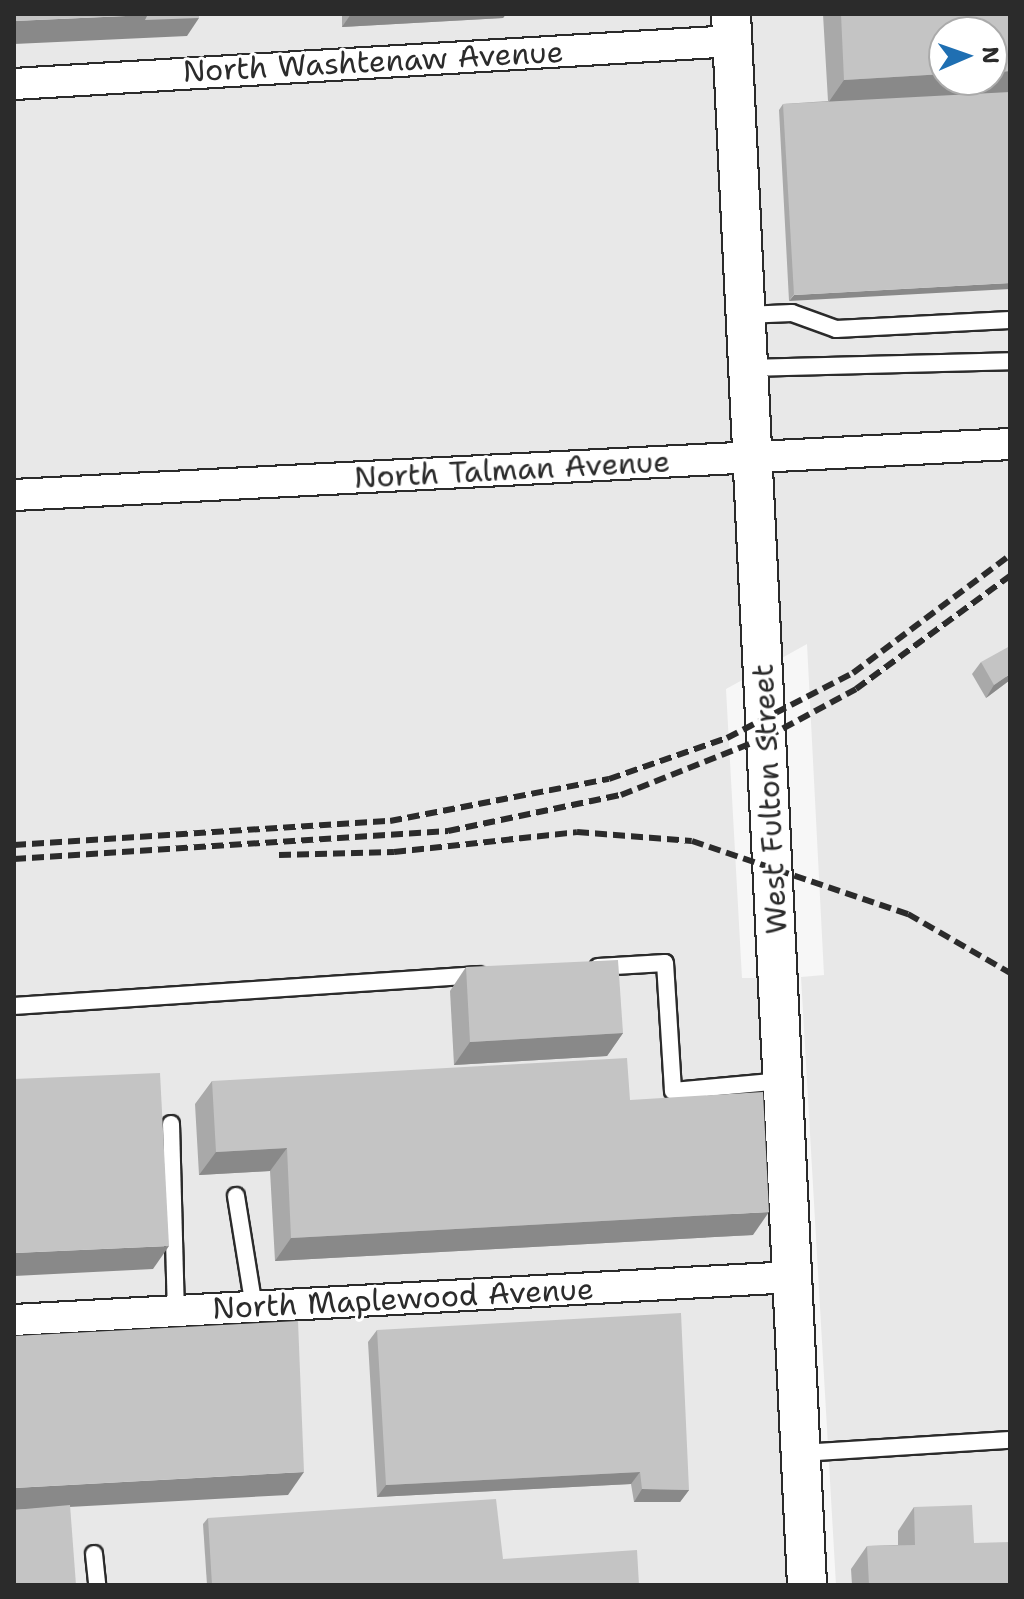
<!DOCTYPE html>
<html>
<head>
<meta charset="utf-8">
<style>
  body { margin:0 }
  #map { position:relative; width:1024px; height:1599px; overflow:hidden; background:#f7f7f7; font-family:"Shantell Sans",sans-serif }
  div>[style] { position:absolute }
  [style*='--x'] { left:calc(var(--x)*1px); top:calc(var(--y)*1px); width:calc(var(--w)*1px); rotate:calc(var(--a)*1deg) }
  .built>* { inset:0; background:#e8e8e8 }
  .roads { filter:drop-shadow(2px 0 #2b2b2b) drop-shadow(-2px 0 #2b2b2b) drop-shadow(0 2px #2b2b2b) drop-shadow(0 -2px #2b2b2b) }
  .service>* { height:16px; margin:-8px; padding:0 8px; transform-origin:8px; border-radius:8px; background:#fff }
  .minor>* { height:30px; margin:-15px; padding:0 15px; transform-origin:15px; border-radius:15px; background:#fff }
  .tertiary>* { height:38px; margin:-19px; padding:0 19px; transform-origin:19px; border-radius:19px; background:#fff }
  .rail>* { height:6px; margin-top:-3px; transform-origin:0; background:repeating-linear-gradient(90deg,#2b2b2b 0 12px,transparent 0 18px) }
  .wall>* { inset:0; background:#a9a9a9 }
  .shaded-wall>* { inset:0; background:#898989 }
  .building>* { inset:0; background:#c4c4c4 }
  span { translate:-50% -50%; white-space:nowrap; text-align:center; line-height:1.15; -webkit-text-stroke:6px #fff; paint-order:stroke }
  .street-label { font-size:30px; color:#2b2b2b }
  .frame { position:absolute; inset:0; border:16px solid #2b2b2b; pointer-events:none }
  .north { position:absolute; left:928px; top:16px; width:80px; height:80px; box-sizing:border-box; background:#fff; border:2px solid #aaa; border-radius:50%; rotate:88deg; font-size:22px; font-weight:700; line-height:32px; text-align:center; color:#2b2b2b }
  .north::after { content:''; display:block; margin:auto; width:28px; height:36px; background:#1f6fb2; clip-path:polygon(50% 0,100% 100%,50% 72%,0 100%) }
</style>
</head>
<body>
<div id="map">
  <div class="built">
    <i style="clip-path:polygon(evenodd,14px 14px,1010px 14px,1010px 1585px,836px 1585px,801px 977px,824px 975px,807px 644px,726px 689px,742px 978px,765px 978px,790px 1585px,14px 1585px,14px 14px,944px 32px,992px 32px,992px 80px,944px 80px,944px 32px)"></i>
  </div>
  <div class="roads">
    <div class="service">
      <i style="--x:745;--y:315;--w:47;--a:-2.4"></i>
      <i style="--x:792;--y:313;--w:47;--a:20"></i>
      <i style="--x:836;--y:329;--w:174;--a:-3"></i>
      <i style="--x:748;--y:368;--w:262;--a:-1.5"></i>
      <i style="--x:598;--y:967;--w:67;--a:-3.4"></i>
      <i style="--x:665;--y:963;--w:128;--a:86.4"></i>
      <i style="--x:673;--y:1091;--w:110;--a:-5.2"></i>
      <i style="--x:14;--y:1006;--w:466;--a:-3.8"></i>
      <i style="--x:171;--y:1124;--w:188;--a:88.5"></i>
      <i style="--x:236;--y:1196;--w:112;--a:80.8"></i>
      <i style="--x:801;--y:1453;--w:209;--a:-3.6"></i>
      <i style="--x:94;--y:1554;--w:31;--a:84"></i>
    </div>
    <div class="minor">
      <i style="--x:14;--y:84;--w:720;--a:-3.42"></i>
      <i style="--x:14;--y:495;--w:997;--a:-2.93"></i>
      <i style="--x:14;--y:1320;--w:780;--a:-3.16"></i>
    </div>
    <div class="tertiary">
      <i style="--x:731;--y:14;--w:1573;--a:87.23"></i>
    </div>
  </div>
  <div class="rail">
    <i style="--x:14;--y:845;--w:377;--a:-3.7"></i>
    <i style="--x:390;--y:821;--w:223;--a:-10.9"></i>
    <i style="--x:609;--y:779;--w:125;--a:-19.2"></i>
    <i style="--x:727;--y:738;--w:142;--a:-27.3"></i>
    <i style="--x:853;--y:673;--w:196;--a:-36.9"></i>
    <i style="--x:279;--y:855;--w:115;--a:-1.5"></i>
    <i style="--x:394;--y:852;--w:184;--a:-6.2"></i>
    <i style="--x:577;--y:832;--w:115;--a:4.5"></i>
    <i style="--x:692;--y:841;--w:228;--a:18.7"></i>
    <i style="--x:908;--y:914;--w:118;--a:30"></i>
    <i style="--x:14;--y:859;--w:435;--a:-3.7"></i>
    <i style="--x:448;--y:831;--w:177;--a:-11.8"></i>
    <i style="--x:621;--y:795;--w:157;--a:-21.7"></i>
    <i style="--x:767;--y:737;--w:101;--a:-28.3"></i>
    <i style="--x:856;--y:689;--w:191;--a:-36.3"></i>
  </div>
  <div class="wall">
    <i style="clip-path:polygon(342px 14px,506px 14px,503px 18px,342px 27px)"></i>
    <i style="clip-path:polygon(823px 14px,1010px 14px,789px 301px,779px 110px,783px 104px,828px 101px)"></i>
    <i style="clip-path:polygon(981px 662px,1010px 680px,986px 698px,972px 674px)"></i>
    <i style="clip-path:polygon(466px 967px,623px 1033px,607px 1056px,454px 1065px,450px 991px)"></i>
    <i style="clip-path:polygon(212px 1081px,630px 1100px,753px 1235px,275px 1261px,270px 1171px,199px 1175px,195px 1104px)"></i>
    <i style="clip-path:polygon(377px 1330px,689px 1490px,680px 1502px,634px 1502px,631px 1484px,377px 1497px,368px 1342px)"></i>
    <i style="clip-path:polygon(914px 1507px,974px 1543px,1010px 1585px,852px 1585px,851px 1569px,867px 1546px,898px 1545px,898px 1531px)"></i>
    <i style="clip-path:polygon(208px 1518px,503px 1559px,639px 1585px,207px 1585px,203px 1524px)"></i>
  </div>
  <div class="shaded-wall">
    <i style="clip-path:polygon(351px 14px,506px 14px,503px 18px,342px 27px)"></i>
    <i style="clip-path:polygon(148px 15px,199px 18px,187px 36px,14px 44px,14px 21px)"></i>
    <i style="clip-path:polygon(1010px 71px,1010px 93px,828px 103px,844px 80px,944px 74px,944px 80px,992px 80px,992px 72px)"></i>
    <i style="clip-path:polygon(1010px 283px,1010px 289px,789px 301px,794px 295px)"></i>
    <i style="clip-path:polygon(1010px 674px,1010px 680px,986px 698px,994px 685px)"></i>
    <i style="clip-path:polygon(623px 1033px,607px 1056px,454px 1065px,470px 1042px)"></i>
    <i style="clip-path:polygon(287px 1148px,270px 1171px,199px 1175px,216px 1152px)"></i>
    <i style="clip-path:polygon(769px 1212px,753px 1235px,275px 1261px,291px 1238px)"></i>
    <i style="clip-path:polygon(169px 1246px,153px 1269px,14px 1276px,14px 1253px)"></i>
    <i style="clip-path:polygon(304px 1472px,288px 1495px,14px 1510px,14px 1488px)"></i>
    <i style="clip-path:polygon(640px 1472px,631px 1484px,377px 1497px,386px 1485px)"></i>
    <i style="clip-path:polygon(642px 1489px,689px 1490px,680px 1502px,634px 1502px)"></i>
  </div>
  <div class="building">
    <i style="clip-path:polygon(14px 14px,148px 14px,148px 15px,14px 21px)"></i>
    <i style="clip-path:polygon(148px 14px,199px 14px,199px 18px,145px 20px)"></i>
    <i style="clip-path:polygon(841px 14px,1010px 14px,1010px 71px,992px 72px,992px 32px,944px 32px,944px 74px,844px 80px)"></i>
    <i style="clip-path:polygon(1010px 92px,1010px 283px,794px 295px,783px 104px)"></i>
    <i style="clip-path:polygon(1010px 646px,1010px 674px,994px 685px,981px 662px)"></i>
    <i style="clip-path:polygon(618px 960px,623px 1033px,470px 1042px,466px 967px)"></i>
    <i style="clip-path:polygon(627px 1058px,630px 1100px,763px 1092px,769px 1212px,291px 1238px,287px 1148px,216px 1152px,212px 1081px)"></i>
    <i style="clip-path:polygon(160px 1073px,169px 1246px,14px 1253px,14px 1079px)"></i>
    <i style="clip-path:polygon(681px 1313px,689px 1490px,642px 1489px,640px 1472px,386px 1485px,377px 1330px)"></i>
    <i style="clip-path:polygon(298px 1321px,304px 1472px,14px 1488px,14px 1336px)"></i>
    <i style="clip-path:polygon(496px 1499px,503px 1559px,637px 1550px,639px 1585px,212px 1585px,208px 1518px)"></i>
    <i style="clip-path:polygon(70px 1505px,76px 1585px,14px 1585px,14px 1510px)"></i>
    <i style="clip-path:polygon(972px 1505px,974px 1543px,1010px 1542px,1010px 1585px,869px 1585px,867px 1546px,915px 1545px,914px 1507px)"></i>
  </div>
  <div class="street-label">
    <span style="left:373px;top:62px;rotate:-3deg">North Washtenaw Avenue</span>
    <span style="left:512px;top:470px;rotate:-3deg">North Talman Avenue</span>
    <span style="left:770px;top:799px;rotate:-93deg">West Fulton Street</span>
    <span style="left:403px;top:1299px;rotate:-3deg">North Maplewood Avenue</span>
  </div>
  <div class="frame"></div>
  <div class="north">N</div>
</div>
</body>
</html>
